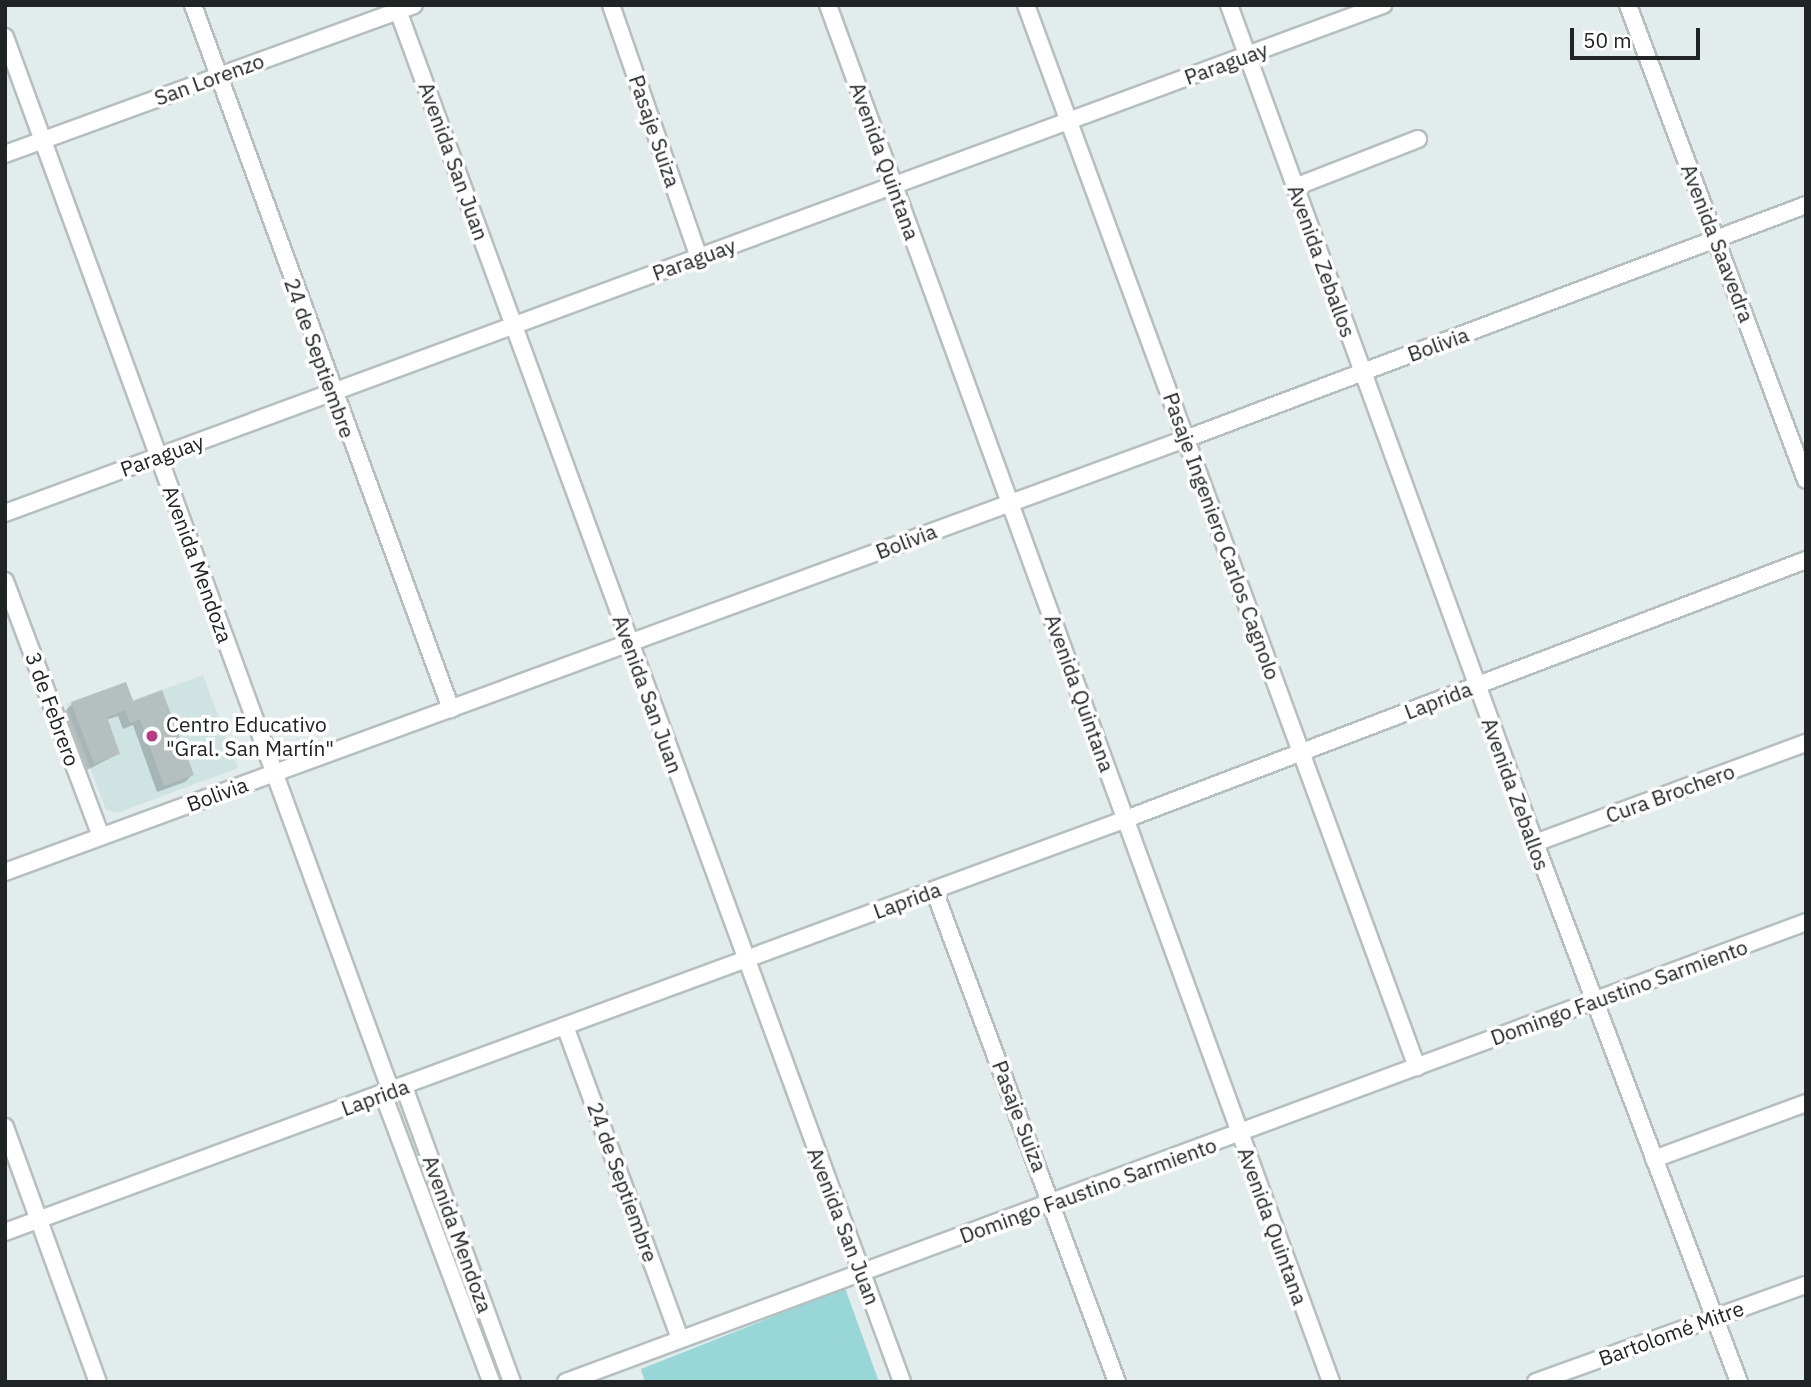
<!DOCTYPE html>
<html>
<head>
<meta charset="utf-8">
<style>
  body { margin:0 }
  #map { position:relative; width:1811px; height:1387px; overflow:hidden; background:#e3ecec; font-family:"IBM Plex Sans",sans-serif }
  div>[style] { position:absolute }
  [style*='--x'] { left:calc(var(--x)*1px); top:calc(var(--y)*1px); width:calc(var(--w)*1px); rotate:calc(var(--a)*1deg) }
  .built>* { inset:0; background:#d0e3e3 }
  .green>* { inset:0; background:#99d6d7 }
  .shadow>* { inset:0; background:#0003 }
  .building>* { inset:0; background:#b6bfbf }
  .roads { filter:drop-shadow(2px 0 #b6bfbf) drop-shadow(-2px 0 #b6bfbf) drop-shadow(0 2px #b6bfbf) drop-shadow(0 -2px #b6bfbf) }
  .minor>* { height:16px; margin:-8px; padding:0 8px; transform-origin:8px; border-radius:8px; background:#fff }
  .dots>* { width:19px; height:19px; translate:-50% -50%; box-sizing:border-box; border:4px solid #fff; border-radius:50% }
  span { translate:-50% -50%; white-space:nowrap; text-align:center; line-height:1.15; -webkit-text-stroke:7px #fff; paint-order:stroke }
  .street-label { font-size:21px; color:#212424 }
  .poi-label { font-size:21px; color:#212424 }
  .left { translate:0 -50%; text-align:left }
  .frame { position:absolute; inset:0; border:7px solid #212424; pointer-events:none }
  .scale { position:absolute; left:1570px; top:28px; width:130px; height:32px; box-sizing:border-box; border:4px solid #212424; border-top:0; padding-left:9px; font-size:21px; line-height:24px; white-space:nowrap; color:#212424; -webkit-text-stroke:5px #fff; paint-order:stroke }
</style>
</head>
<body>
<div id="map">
  <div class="built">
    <i style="clip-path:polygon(203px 675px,238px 768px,117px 813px,106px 810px,66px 704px,126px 682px,133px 700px)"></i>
  </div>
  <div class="green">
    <i style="clip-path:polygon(845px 1288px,879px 1382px,645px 1382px,641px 1369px)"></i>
  </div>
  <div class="shadow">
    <i style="clip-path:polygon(132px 703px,192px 775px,185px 782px,157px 792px,133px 725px,123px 729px,118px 716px,106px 720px,118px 754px,87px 770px,65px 711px,72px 704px)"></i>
  </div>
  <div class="building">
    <i style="clip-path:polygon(126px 682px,133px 701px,162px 690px,194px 775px,164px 786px,140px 719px,130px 723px,125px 710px,107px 717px,120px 754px,94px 764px,71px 702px)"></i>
  </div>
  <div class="roads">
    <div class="minor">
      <i style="--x:193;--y:5;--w:750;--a:69.87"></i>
      <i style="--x:396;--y:5;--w:1467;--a:69.82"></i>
      <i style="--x:611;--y:5;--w:267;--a:70.8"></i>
      <i style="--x:828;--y:5;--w:1466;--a:69.93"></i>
      <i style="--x:1026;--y:5;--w:1132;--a:69.79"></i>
      <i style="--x:1229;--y:5;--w:892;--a:69.94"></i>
      <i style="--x:1535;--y:843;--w:576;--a:69.27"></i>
      <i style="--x:1628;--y:5;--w:507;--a:69.46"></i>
      <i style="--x:5;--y:37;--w:1122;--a:69.89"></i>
      <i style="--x:5;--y:154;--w:435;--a:-20"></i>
      <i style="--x:1295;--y:187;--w:132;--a:-21.3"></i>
      <i style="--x:5;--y:513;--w:1469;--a:-20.24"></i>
      <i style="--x:5;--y:581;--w:272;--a:69.4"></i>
      <i style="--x:1535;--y:843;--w:289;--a:-20.3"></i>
      <i style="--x:5;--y:872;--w:1260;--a:-20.15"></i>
      <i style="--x:1188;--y:438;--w:660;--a:-20.66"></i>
      <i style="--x:934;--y:890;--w:525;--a:69.6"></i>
      <i style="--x:565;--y:1026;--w:333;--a:69.8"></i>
      <i style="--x:404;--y:1087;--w:314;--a:69.9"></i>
      <i style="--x:383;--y:1094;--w:308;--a:69.4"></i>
      <i style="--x:5;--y:1127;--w:271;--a:70"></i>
      <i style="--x:1654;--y:1159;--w:162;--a:-20.2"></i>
      <i style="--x:5;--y:1232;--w:1195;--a:-20.22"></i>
      <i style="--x:1126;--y:819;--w:728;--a:-20.85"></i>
      <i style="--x:566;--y:1382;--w:1323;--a:-20.35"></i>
      <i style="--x:1536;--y:1382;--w:287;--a:-19.8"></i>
    </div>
  </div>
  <div class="dots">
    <i style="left:152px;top:736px;background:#b93a87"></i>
  </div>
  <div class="street-label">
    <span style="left:1226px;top:63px;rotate:-20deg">Paraguay</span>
    <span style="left:209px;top:79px;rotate:-20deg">San Lorenzo</span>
    <span style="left:655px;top:131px;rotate:71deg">Pasaje Suiza</span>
    <span style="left:454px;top:161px;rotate:70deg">Avenida San Juan</span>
    <span style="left:885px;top:161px;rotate:70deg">Avenida Quintana</span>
    <span style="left:1718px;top:243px;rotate:69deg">Avenida Saavedra</span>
    <span style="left:694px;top:259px;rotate:-20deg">Paraguay</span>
    <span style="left:1322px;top:261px;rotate:70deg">Avenida Zeballos</span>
    <span style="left:1438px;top:344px;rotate:-20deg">Bolivia</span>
    <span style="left:320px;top:358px;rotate:70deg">24 de Septiembre</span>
    <span style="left:162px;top:455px;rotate:-20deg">Paraguay</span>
    <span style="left:1222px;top:536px;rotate:70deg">Pasaje Ingeniero Carlos Cagnolo</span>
    <span style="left:906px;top:541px;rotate:-21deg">Bolivia</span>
    <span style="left:198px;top:564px;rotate:70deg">Avenida Mendoza</span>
    <span style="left:1080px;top:693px;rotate:70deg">Avenida Quintana</span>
    <span style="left:648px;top:694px;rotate:70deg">Avenida San Juan</span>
    <span style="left:1438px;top:700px;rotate:-21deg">Laprida</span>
    <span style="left:53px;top:709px;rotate:70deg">3 de Febrero</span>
    <span style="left:1670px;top:793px;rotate:-20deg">Cura Brochero</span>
    <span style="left:217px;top:794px;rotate:-20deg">Bolivia</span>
    <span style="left:1516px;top:794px;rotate:70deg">Avenida Zeballos</span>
    <span style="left:907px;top:900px;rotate:-20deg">Laprida</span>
    <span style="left:1619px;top:992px;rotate:-20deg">Domingo Faustino Sarmiento</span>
    <span style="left:375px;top:1097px;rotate:-20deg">Laprida</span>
    <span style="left:1020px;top:1116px;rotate:69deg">Pasaje Suiza</span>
    <span style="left:623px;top:1182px;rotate:70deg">24 de Septiembre</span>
    <span style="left:1088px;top:1190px;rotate:-20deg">Domingo Faustino Sarmiento</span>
    <span style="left:844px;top:1226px;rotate:69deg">Avenida San Juan</span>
    <span style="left:1273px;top:1226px;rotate:70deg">Avenida Quintana</span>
    <span style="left:458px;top:1234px;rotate:70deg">Avenida Mendoza</span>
    <span style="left:1671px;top:1333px;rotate:-20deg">Bartolomé Mitre</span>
  </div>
  <div class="poi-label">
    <span class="left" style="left:166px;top:736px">Centro Educativo<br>"Gral. San Martín"</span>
  </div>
  <div class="frame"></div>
  <div class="scale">50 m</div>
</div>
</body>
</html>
